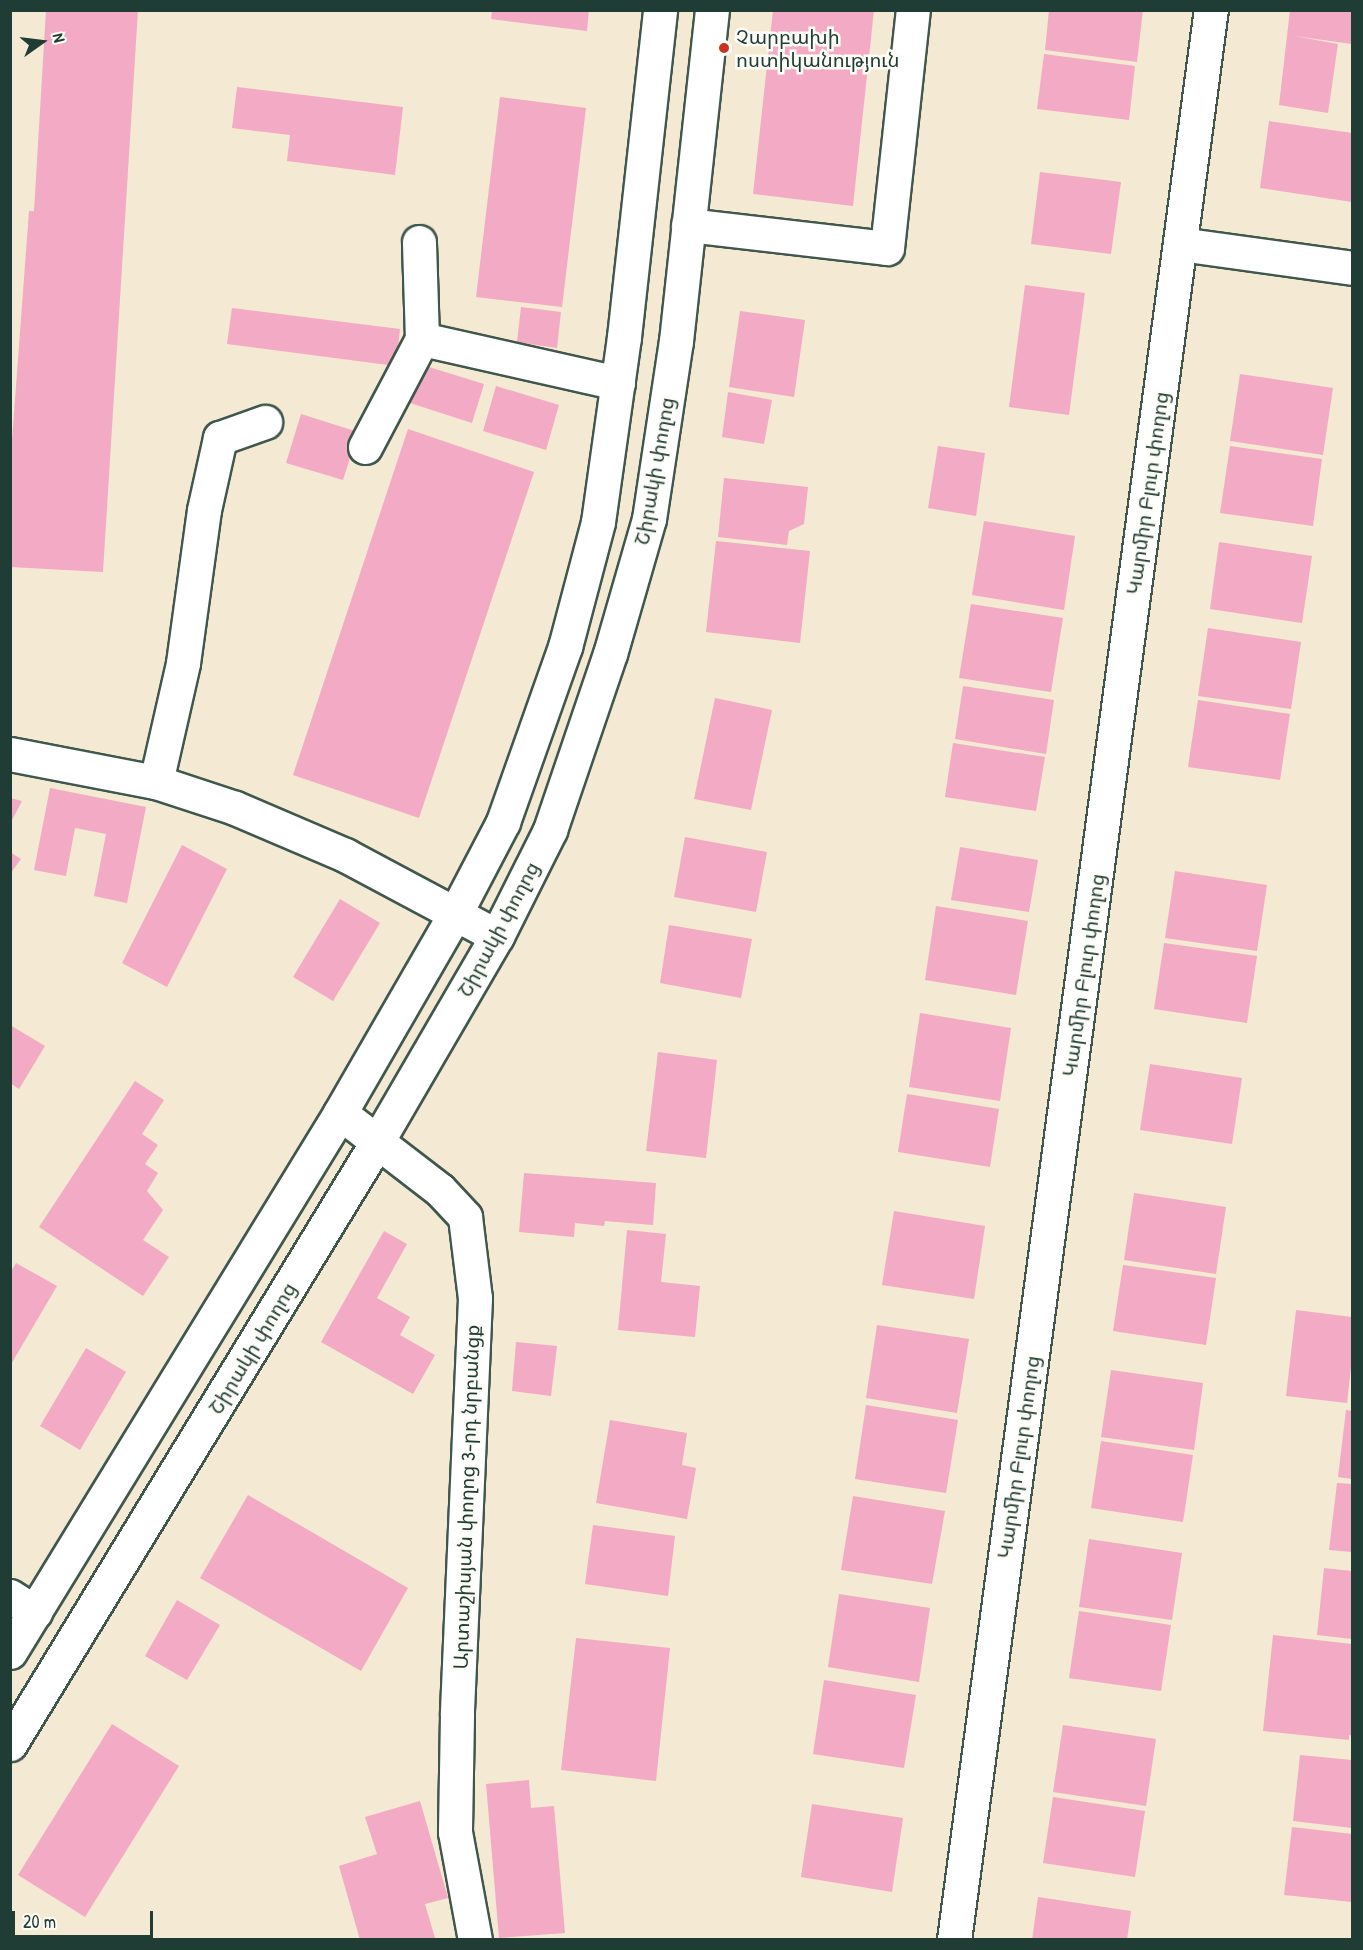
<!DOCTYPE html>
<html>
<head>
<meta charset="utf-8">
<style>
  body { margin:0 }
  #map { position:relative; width:1363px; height:1950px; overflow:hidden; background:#f4e9d2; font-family:"Patrick Hand","Noto Sans Armenian",sans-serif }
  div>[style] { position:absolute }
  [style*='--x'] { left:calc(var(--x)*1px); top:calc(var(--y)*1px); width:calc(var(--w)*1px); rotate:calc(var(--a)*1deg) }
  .building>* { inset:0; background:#f3aac4 }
  .roads { filter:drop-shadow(2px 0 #3f574c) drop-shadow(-2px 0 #3f574c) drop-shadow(0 2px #3f574c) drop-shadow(0 -2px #3f574c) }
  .minor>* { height:33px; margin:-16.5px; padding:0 16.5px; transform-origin:16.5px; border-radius:16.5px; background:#fff }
  .highway>* { height:33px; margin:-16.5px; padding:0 16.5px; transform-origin:16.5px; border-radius:16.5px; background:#fff }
  .dots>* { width:16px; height:16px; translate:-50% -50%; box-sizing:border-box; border:3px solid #fdfcf7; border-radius:50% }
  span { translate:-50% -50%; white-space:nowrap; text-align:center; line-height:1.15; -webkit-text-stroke:5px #fdfcf7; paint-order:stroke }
  .poi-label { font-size:20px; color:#1f3d34 }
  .left { translate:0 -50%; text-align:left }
  .street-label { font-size:20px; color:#1f3d34 }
  .frame { position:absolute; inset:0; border:12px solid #1f3d34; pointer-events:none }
  .north { position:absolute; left:12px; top:12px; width:60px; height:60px; -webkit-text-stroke:4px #fdfcf7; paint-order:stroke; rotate:76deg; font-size:16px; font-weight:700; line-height:24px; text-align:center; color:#1f3d34 }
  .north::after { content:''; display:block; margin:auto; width:21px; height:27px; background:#1f3d34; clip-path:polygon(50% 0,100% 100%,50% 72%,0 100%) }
  .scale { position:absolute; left:12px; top:1911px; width:141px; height:27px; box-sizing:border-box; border:3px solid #1f3d34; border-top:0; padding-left:8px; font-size:18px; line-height:21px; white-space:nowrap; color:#1f3d34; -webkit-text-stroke:4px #fdfcf7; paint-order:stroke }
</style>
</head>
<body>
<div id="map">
  <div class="building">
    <i style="clip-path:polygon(46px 10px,138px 10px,103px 572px,10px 567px,10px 467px,29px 211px,34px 211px)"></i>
    <i style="clip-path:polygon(492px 10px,589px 10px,587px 31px,491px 19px)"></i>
    <i style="clip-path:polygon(773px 10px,874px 10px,853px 206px,753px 194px)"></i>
    <i style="clip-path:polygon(1049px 10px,1143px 10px,1137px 62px,1045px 50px)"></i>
    <i style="clip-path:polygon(1290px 10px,1352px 10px,1352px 44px,1294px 36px,1338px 44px,1328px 113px,1279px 105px)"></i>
    <i style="clip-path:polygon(1044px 54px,1135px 66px,1129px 120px,1037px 109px)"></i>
    <i style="clip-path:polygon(237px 87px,403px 107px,395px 175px,287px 161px,290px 135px,232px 128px)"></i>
    <i style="clip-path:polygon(500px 97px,586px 108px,562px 307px,476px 297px)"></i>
    <i style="clip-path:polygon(1269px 121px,1352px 133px,1352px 202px,1260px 188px)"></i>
    <i style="clip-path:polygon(1040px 172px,1121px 182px,1111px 254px,1031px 244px)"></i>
    <i style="clip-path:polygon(1025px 285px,1085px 293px,1069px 415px,1009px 407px)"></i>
    <i style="clip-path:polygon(521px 307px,561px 312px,557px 348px,517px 342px)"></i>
    <i style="clip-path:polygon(232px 308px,400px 329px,396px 366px,227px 344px)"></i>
    <i style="clip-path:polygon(740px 311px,805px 320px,794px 397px,729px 387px)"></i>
    <i style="clip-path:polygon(419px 364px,484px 384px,472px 423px,407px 402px)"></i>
    <i style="clip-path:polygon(1240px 374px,1333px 388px,1323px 455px,1230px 441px)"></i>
    <i style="clip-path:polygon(496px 386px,559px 405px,546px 450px,483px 431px)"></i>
    <i style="clip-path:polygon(728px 392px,772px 400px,764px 444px,722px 437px)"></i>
    <i style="clip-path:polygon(301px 414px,358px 432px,343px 480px,286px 463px)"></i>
    <i style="clip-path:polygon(408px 429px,534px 472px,419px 818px,293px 775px)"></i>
    <i style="clip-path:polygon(938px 446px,985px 453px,976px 516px,928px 508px)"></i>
    <i style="clip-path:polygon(1230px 446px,1322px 459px,1313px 526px,1220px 513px)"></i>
    <i style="clip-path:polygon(724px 478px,808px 487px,804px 524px,789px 531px,787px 545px,718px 537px)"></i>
    <i style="clip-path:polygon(984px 521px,1075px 536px,1064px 610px,972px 595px)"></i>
    <i style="clip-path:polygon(716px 541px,810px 551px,800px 643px,706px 632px)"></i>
    <i style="clip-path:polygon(1219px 542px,1312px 556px,1302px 623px,1210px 609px)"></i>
    <i style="clip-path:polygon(971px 604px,1063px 618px,1051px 692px,959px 678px)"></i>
    <i style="clip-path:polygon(1208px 628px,1301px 642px,1291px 709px,1198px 696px)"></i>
    <i style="clip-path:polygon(963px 686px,1054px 700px,1046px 754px,955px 739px)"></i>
    <i style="clip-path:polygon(715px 698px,772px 710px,751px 810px,694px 799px)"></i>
    <i style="clip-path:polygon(1198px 700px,1290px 714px,1280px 780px,1188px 767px)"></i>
    <i style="clip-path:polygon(953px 743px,1045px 757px,1036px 811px,945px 797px)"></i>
    <i style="clip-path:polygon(50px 788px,146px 807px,127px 903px,94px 896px,106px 834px,75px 828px,66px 876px,34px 870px)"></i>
    <i style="clip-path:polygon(10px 798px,22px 801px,10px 824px)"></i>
    <i style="clip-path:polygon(685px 837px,767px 852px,756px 912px,674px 897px)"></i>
    <i style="clip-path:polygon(182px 845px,227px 869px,167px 987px,122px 963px)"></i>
    <i style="clip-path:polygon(960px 847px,1038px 860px,1029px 912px,951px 900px)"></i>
    <i style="clip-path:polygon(10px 852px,21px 859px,10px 874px)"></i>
    <i style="clip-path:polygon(1175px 871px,1267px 885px,1257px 951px,1165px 938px)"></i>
    <i style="clip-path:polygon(340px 899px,380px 923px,333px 1001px,293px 977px)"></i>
    <i style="clip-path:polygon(936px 906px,1028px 921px,1016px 995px,925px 980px)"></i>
    <i style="clip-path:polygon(669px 925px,752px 939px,741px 998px,660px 983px)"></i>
    <i style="clip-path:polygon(1164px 943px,1257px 956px,1247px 1023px,1154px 1009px)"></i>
    <i style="clip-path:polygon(920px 1013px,1011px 1028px,1000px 1101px,909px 1087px)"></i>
    <i style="clip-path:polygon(10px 1025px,45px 1046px,19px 1089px,10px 1083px)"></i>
    <i style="clip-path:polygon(658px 1052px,717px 1060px,706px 1158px,646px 1151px)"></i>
    <i style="clip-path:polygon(1150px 1064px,1242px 1078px,1232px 1144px,1140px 1130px)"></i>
    <i style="clip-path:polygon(135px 1081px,164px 1100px,142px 1134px,158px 1145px,145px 1164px,158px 1173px,147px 1191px,163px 1210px,143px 1240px,169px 1257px,143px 1296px,39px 1227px)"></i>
    <i style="clip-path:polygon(907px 1094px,999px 1109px,990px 1167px,898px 1152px)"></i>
    <i style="clip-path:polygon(524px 1173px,656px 1183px,653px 1225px,605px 1221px,604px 1226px,575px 1223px,574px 1237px,519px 1232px)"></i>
    <i style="clip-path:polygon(1134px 1193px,1226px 1207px,1216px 1274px,1124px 1260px)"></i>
    <i style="clip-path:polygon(894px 1211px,985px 1226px,974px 1299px,882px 1285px)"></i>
    <i style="clip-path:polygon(627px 1230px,666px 1234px,661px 1282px,700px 1286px,695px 1337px,618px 1330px)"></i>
    <i style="clip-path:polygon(384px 1231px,407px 1244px,377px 1298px,410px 1317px,400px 1335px,435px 1355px,413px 1394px,321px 1342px)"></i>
    <i style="clip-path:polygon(16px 1263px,57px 1286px,10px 1366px,10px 1273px)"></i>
    <i style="clip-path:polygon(1123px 1265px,1216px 1278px,1206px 1345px,1113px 1331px)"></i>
    <i style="clip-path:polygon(1296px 1310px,1352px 1317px,1352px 1358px,1347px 1403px,1286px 1396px)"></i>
    <i style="clip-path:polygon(877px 1325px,969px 1339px,957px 1413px,866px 1398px)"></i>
    <i style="clip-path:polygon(516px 1342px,557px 1346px,551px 1396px,512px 1391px)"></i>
    <i style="clip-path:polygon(86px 1348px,126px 1372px,80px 1450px,40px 1426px)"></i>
    <i style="clip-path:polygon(1111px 1370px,1203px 1383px,1194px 1450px,1101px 1437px)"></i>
    <i style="clip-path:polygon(866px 1405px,958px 1420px,946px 1493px,855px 1479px)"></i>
    <i style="clip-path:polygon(1346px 1410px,1352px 1411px,1352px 1479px,1338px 1477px)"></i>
    <i style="clip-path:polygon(610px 1420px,687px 1433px,682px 1465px,696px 1468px,687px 1519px,596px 1503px)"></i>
    <i style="clip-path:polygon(1101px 1441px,1193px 1455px,1183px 1522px,1091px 1508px)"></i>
    <i style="clip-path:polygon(1337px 1483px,1352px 1484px,1352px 1552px,1329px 1550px)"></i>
    <i style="clip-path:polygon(248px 1495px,408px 1588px,361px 1671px,200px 1578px)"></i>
    <i style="clip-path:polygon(853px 1496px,945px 1511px,932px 1584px,841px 1570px)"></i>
    <i style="clip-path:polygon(593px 1525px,675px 1536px,668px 1596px,585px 1584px)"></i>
    <i style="clip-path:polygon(1089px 1539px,1182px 1553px,1172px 1620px,1079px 1607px)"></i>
    <i style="clip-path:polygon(1324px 1568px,1352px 1571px,1352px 1639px,1317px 1635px)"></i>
    <i style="clip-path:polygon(839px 1594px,930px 1608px,919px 1682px,828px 1667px)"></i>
    <i style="clip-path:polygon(177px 1600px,220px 1625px,187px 1680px,145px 1656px)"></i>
    <i style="clip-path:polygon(1079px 1611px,1171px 1625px,1161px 1691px,1069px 1678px)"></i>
    <i style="clip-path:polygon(1273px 1635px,1352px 1644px,1352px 1736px,1349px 1735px,1349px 1740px,1263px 1731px)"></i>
    <i style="clip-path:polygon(576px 1638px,670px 1648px,656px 1781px,561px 1770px)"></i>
    <i style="clip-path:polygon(824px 1680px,916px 1695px,904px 1768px,813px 1754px)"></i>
    <i style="clip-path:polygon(112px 1724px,179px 1766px,85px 1917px,18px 1875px)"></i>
    <i style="clip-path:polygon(1063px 1725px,1156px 1739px,1146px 1806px,1053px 1792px)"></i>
    <i style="clip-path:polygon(1300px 1755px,1352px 1760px,1352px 1828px,1293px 1821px)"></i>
    <i style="clip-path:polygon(529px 1780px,531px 1808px,554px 1806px,565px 1933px,499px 1938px,486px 1784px)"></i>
    <i style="clip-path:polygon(1053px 1797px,1145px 1811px,1135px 1877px,1043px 1863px)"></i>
    <i style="clip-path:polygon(420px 1801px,448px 1898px,425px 1904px,435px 1938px,360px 1940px,339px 1866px,377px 1854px,365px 1817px)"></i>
    <i style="clip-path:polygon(812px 1804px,903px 1818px,892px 1892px,801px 1877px)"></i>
    <i style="clip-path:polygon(1292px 1827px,1352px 1834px,1352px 1902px,1284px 1895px)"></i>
    <i style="clip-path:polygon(1038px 1897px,1131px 1911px,1127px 1940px,1032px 1940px)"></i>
  </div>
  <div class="roads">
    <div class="minor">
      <i style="--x:688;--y:225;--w:200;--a:6.6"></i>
      <i style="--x:887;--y:248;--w:239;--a:-83.8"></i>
      <i style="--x:1180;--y:244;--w:174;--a:7.9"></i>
      <i style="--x:422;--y:339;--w:201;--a:12.7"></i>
      <i style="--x:365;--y:447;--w:122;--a:-62.2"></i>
      <i style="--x:422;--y:339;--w:97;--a:-91.8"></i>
      <i style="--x:10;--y:754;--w:149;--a:10.9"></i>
      <i style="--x:156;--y:782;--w:83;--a:18.2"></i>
      <i style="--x:235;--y:808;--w:120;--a:23.1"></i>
      <i style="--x:345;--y:855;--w:172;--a:28.1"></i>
      <i style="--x:156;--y:782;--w:122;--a:-77.2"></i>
      <i style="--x:183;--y:663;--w:154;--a:-82.2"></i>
      <i style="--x:204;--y:510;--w:74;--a:-77.5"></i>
      <i style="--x:220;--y:438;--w:48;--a:-19.6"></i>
      <i style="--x:340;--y:1113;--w:126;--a:37.6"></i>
      <i style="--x:440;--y:1190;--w:37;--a:47"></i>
      <i style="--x:465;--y:1217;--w:82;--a:83"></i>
      <i style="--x:475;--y:1298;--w:417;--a:92.5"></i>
      <i style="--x:457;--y:1715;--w:117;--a:91"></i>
      <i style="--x:455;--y:1832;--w:110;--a:79.5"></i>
      <i style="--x:10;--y:1596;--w:30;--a:33"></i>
      <i style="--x:954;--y:1940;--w:1947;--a:-82.42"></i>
    </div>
    <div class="highway">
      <i style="--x:10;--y:1652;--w:632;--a:-58.52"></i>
      <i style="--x:340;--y:1113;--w:230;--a:-60"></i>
      <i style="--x:455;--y:914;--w:104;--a:-62.4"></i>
      <i style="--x:503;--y:822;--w:186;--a:-70.5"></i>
      <i style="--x:565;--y:647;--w:129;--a:-75.2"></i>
      <i style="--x:598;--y:522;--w:187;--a:-82"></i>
      <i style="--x:624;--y:337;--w:329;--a:-83.7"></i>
      <i style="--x:10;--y:1744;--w:705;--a:-58.63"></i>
      <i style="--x:377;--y:1142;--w:238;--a:-59.8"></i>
      <i style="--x:497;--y:936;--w:119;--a:-63.4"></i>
      <i style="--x:550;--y:830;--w:186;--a:-71.2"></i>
      <i style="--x:610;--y:654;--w:141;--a:-73.9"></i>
      <i style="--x:649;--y:519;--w:180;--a:-81.4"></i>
      <i style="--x:676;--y:341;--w:333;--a:-83.8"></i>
    </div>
  </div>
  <div class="dots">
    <i style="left:724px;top:48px;background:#c8321e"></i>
  </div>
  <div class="poi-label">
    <span class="left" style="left:736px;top:48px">Չարբախի<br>ոստիկանություն</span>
  </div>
  <div class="street-label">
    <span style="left:654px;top:471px;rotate:-80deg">Շիրակի փողոց</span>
    <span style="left:1147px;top:493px;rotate:-82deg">Կարմիր Բլուր փողոց</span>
    <span style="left:498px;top:929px;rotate:-62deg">Շիրակի փողոց</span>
    <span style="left:1083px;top:975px;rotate:-82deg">Կարմիր Բլուր փողոց</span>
    <span style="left:252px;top:1348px;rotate:-59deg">Շիրակի փողոց</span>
    <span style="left:1018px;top:1457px;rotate:-82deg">Կարմիր Բլուր փողոց</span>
    <span style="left:466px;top:1497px;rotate:-88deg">Արտաշիսյան փողոց 3-րդ նրբանցք</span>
  </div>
  <div class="frame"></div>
  <div class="north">N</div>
  <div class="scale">20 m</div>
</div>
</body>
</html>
